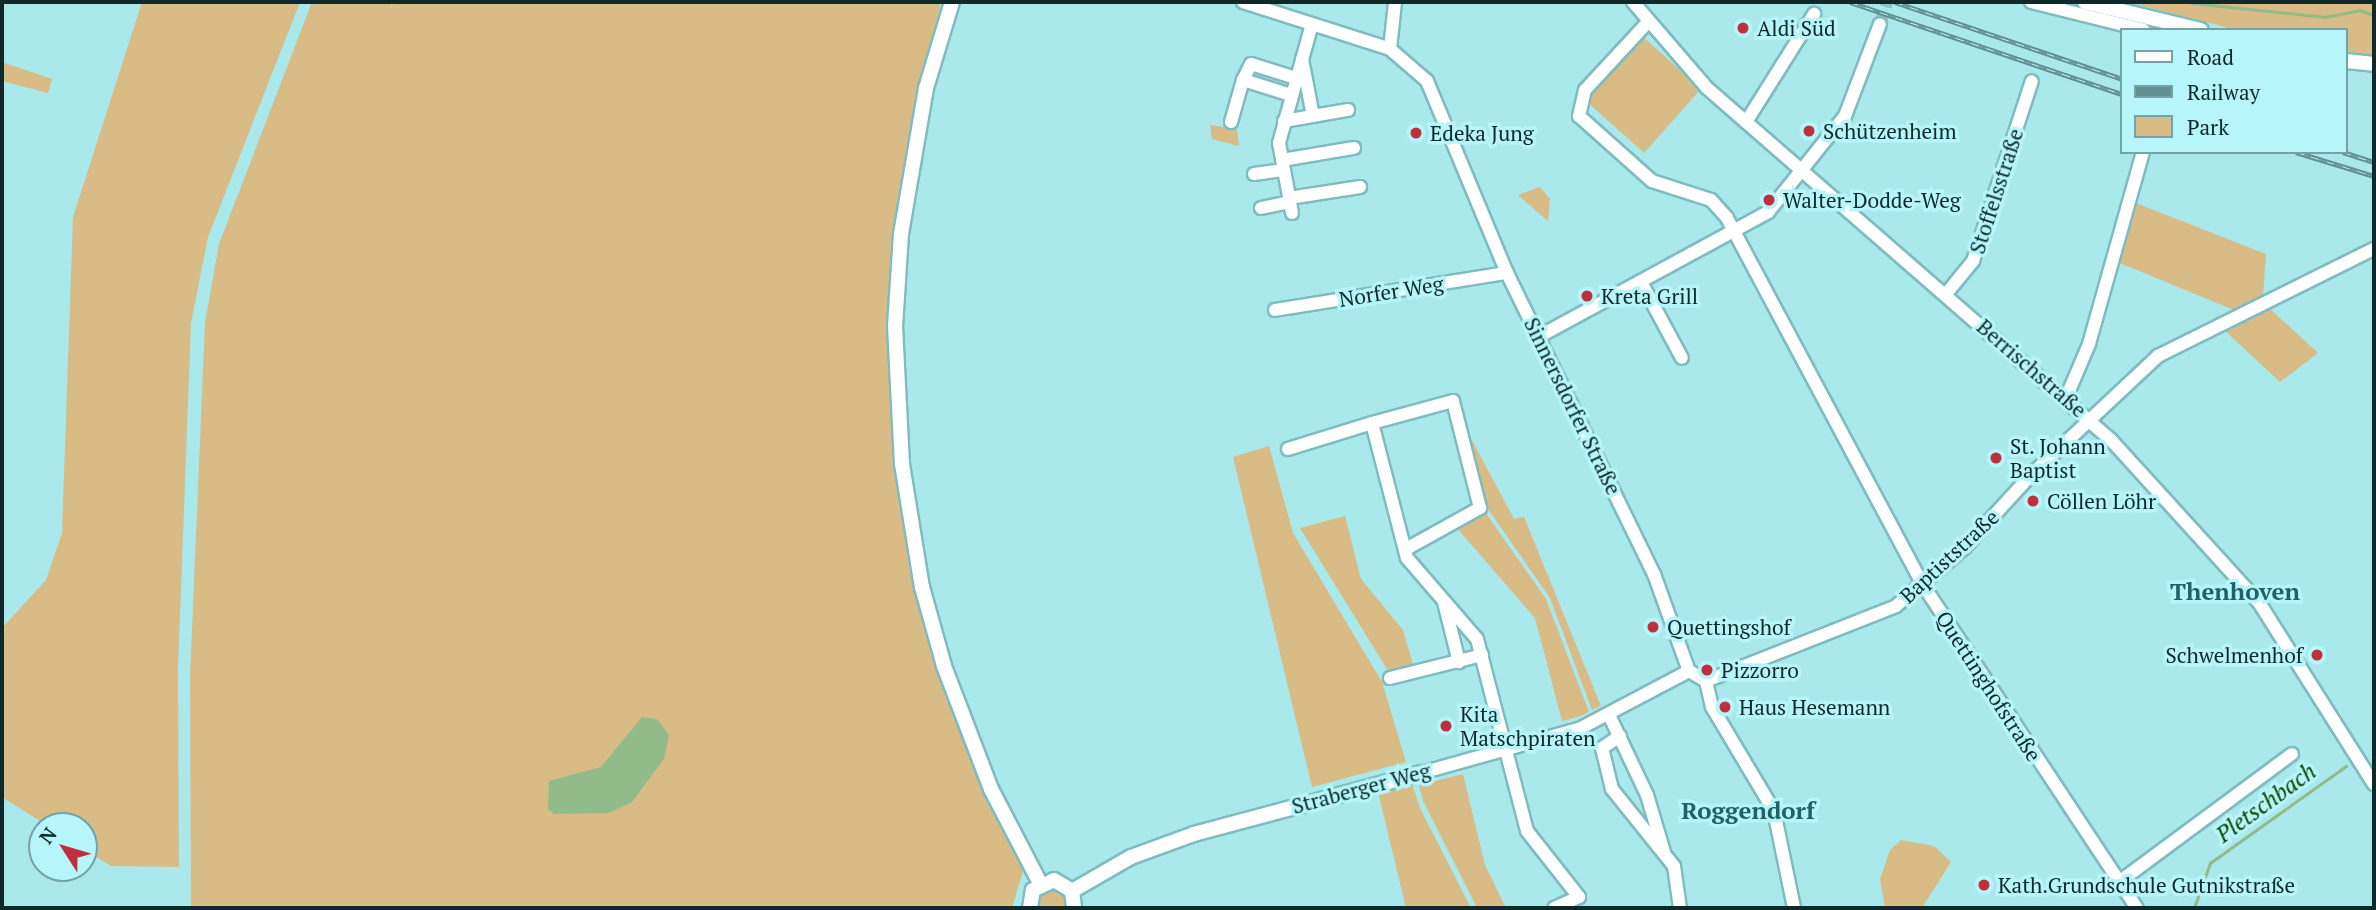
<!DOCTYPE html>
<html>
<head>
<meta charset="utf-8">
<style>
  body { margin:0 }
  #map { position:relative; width:2376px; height:910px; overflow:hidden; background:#a9e8eb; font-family:"PT Serif",serif }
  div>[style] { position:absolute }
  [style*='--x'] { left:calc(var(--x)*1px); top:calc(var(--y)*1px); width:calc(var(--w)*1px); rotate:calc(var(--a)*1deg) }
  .green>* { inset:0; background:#d9bb86 }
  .water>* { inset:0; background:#92bb8a }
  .stream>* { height:2.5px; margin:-1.25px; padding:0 1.25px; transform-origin:1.25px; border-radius:1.25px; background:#92bb8a }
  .minor-tunnel>* { height:12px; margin-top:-6px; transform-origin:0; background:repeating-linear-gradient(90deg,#8ac2c5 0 12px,transparent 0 18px) }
  .roads { filter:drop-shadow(2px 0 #7ebcbf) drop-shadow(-2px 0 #7ebcbf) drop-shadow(0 2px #7ebcbf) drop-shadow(0 -2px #7ebcbf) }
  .minor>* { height:12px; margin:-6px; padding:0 6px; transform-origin:6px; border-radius:6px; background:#fff }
  .major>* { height:14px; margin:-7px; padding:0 7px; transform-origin:7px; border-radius:7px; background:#fff }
  .rail>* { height:5px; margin-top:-2.5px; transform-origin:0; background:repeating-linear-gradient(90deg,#b6f5f9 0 8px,#629092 0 16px); box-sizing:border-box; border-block:2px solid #629092 }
  .dots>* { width:19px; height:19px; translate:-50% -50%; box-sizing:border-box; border:4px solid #b6f5f9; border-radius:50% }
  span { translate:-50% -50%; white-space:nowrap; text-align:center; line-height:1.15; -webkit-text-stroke:7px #b6f5f9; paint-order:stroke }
  .poi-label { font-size:21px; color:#0f292b }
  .left { translate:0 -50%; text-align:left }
  .right { translate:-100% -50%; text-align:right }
  .street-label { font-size:21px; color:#0f292b }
  .water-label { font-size:23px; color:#0e4602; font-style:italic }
  .quarter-label { font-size:24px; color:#226165; font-weight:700 }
  .frame { position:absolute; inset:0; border:4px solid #0f292b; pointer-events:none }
  .legend { position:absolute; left:2120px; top:28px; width:228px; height:126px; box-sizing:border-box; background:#b6f5f9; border:2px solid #73a3a7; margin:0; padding:9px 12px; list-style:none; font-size:21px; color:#0f292b }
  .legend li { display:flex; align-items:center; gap:14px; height:35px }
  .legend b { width:35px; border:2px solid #73a3a7 }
  .north { position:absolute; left:28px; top:812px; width:70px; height:70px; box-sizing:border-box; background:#b6f5f9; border:2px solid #73a3a7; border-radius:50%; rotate:307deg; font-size:19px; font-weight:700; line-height:28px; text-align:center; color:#0f292b }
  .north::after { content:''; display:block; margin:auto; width:24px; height:32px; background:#c02f3e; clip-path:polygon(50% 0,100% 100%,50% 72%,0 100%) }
</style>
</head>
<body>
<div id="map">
  <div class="green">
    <i style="clip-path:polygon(142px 2px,300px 2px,208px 237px,191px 323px,178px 669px,179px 867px,111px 866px,84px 849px,84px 826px,48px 826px,2px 797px,2px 628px,46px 580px,62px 533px,73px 217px)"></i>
    <i style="clip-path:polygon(312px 2px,392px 2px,391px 12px,393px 2px,941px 2px,911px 126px,895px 244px,892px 419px,910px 558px,930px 636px,969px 753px,1023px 871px,1012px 908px,191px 908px,190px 677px,205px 322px,219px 244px)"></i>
    <i style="clip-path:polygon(2127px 2px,2374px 2px,2374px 56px,2346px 53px,2346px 30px,2237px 30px)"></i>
    <i style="clip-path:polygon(1641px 35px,1701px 89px,1644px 153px,1584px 99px)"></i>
    <i style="clip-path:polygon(2px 62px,52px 79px,48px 93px,2px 81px)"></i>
    <i style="clip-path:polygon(1210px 125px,1237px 129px,1239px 146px,1212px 139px)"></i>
    <i style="clip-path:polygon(1540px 187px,1550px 199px,1548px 221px,1518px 195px)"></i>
    <i style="clip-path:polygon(2133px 202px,2266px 254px,2263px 296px,2234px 310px,2115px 261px)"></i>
    <i style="clip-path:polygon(2268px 307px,2318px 353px,2280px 382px,2223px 329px)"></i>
    <i style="clip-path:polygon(1465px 427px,1514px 519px,1524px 517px,1601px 706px,1592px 710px,1550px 598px,1488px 509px)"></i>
    <i style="clip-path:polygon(1269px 446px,1293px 533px,1382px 682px,1406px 762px,1312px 787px,1233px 457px)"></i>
    <i style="clip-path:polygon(1485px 512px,1546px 599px,1589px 712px,1581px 716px,1562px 721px,1535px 618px,1456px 527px)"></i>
    <i style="clip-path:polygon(1345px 516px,1361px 579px,1403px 630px,1414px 668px,1390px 674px,1300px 528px)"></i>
    <i style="clip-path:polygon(1463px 774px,1485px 865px,1506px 908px,1477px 908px,1423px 801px,1419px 785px)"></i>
    <i style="clip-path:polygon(1411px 781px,1420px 808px,1471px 908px,1406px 908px,1377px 788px)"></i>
    <i style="clip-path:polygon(1901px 840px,1934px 846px,1951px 862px,1922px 908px,1885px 908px,1880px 879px,1890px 850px)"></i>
    <i style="clip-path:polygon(1053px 887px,1066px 894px,1068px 908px,1037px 908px,1040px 893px)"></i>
  </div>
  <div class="water">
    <i style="clip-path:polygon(642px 717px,657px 719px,669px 735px,664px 759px,632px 802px,609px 813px,554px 814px,548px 809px,549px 781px,601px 767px)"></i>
  </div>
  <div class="stream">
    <i style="--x:2192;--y:3;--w:134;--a:6"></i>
    <i style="--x:2325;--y:17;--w:36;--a:-11"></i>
    <i style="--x:2360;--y:10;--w:15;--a:20"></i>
    <i style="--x:2373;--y:753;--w:1;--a:-45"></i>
    <i style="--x:2194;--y:908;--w:48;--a:-70.4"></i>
    <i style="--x:2210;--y:863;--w:167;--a:-35.5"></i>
  </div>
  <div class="minor-tunnel">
    <i style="--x:1880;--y:24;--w:23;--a:-72"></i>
  </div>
  <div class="roads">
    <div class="minor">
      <i style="--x:1243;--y:2;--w:154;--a:17.7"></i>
      <i style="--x:1390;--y:49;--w:49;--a:40.9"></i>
      <i style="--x:1427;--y:81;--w:208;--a:67.4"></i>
      <i style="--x:1507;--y:273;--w:335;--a:64"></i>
      <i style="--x:1654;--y:574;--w:103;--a:70.2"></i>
      <i style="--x:1633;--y:2;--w:113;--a:49.3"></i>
      <i style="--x:1707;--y:88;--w:536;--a:41.07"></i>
      <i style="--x:2111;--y:440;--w:222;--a:47.7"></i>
      <i style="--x:2260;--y:604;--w:213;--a:57.7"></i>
      <i style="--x:2031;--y:2;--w:116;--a:13.9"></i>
      <i style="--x:1648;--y:22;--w:93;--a:132.8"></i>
      <i style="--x:1585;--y:90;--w:27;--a:103"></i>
      <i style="--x:1579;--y:116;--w:98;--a:41.7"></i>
      <i style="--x:1652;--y:181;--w:62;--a:17.9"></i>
      <i style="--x:1711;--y:200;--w:24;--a:48"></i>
      <i style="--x:1727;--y:218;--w:416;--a:61.9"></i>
      <i style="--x:1923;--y:585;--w:387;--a:56.5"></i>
      <i style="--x:1390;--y:49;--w:47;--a:-83.9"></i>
      <i style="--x:1302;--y:59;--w:58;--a:79.1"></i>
      <i style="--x:1291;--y:95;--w:50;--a:-162.6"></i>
      <i style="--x:1243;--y:80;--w:18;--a:-63"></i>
      <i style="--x:1251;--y:64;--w:47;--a:17.3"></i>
      <i style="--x:1284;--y:121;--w:65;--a:-9.8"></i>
      <i style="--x:1231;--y:122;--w:44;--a:-74.1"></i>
      <i style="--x:1746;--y:122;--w:128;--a:-57.8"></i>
      <i style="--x:1282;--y:160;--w:73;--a:-9.5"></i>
      <i style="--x:1254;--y:174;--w:30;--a:-8"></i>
      <i style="--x:1289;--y:198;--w:72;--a:-8.8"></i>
      <i style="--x:1261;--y:208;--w:30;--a:-12"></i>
      <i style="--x:1292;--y:213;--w:71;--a:-100.5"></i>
      <i style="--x:1279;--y:143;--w:123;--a:-74.5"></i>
      <i style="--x:1641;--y:282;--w:86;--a:61.7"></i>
      <i style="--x:1946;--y:294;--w:43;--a:-50.7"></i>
      <i style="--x:1973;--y:261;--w:189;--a:-71.9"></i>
      <i style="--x:1275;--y:310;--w:235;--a:-9.1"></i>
      <i style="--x:1538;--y:337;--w:262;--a:-28.5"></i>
      <i style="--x:1768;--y:212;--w:123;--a:-51.3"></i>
      <i style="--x:1845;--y:116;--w:98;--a:-69.2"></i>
      <i style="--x:2066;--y:398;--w:59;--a:-66.9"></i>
      <i style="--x:2089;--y:344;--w:199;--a:-74.3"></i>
      <i style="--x:1288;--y:449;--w:88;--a:-17.2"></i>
      <i style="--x:1406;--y:549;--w:85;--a:-29"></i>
      <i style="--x:1480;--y:508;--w:110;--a:-104.2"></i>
      <i style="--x:1453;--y:401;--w:84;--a:164.8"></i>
      <i style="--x:1372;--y:423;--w:139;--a:75.5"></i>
      <i style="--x:1407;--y:558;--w:107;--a:49.2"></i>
      <i style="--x:1477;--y:639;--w:198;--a:75.4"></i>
      <i style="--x:1527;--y:831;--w:84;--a:51.8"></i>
      <i style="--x:1579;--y:897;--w:27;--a:156"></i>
      <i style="--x:1444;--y:602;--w:62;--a:76"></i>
      <i style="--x:1689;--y:671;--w:20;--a:30"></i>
      <i style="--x:1706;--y:681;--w:27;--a:77"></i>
      <i style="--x:1712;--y:707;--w:121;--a:59.2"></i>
      <i style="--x:1774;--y:811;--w:99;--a:78.3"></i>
      <i style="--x:1390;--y:678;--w:95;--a:-14"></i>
      <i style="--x:1706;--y:681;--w:204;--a:-21.5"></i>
      <i style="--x:1896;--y:606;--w:91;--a:-40.5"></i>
      <i style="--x:1965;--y:547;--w:99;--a:-47.5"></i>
      <i style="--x:2032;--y:474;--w:173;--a:-43.1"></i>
      <i style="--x:2158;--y:356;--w:241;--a:-26.4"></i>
      <i style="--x:1609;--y:715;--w:89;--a:64.6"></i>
      <i style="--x:1647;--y:795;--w:59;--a:73.4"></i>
      <i style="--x:1620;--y:736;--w:22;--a:146"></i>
      <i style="--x:1602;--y:748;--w:42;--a:76.3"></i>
      <i style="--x:1612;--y:789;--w:99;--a:51.2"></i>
      <i style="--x:1674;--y:866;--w:42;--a:81.9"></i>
      <i style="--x:1421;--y:773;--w:164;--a:-15.6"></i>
      <i style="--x:1579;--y:729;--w:124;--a:-27.8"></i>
      <i style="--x:2119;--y:882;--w:215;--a:-36.5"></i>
    </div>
    <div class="major">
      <i style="--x:952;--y:2;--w:90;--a:106.8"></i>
      <i style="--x:926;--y:88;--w:148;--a:99.7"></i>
      <i style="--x:901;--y:234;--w:92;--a:93.7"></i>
      <i style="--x:895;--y:326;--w:138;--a:87.1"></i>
      <i style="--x:902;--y:464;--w:125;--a:80.8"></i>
      <i style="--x:922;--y:587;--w:82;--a:74.4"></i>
      <i style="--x:944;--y:666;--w:132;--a:69.1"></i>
      <i style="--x:991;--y:789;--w:106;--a:62.5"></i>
      <i style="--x:2085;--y:2;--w:119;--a:13.6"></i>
      <i style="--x:2346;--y:61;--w:28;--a:6"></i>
      <i style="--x:1072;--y:891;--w:68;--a:-30"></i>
      <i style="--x:1131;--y:857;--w:67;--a:-20.1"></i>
      <i style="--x:1194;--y:834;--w:235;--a:-15"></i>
      <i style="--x:1030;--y:908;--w:18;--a:-81"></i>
      <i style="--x:1033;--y:890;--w:23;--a:-25"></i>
      <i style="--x:1054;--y:880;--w:21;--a:31"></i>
      <i style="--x:1072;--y:891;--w:17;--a:83"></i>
    </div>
  </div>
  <div class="rail">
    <i style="--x:1850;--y:2;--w:287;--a:18.7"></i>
    <i style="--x:1895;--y:2;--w:240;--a:18.7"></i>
    <i style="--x:2296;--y:152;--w:82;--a:17.1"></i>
    <i style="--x:2343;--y:152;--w:33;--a:18"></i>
  </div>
  <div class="dots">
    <i style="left:1743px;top:28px;background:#c02f3e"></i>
    <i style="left:1809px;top:131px;background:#c02f3e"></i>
    <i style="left:1416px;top:133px;background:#c02f3e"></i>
    <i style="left:1769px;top:200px;background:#c02f3e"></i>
    <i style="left:1587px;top:296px;background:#c02f3e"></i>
    <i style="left:1996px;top:458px;background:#c02f3e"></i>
    <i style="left:2033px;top:501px;background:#c02f3e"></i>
    <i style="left:1653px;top:627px;background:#c02f3e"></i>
    <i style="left:2317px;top:655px;background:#c02f3e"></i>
    <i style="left:1707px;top:670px;background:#c02f3e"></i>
    <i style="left:1725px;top:707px;background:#c02f3e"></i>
    <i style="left:1446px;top:726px;background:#c02f3e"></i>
    <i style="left:1984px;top:885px;background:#c02f3e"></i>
  </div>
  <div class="poi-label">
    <span class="left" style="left:1757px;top:28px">Aldi Süd</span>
    <span class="left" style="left:1823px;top:131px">Schützenheim</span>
    <span class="left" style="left:1430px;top:133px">Edeka Jung</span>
    <span class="left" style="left:1783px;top:200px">Walter-Dodde-Weg</span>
    <span class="left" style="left:1601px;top:296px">Kreta Grill</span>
    <span class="left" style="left:2010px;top:458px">St. Johann<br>Baptist</span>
    <span class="left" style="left:2047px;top:501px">Cöllen Löhr</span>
    <span class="left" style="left:1667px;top:627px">Quettingshof</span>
    <span class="right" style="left:2303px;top:655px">Schwelmenhof</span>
    <span class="left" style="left:1721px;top:670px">Pizzorro</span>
    <span class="left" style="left:1739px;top:707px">Haus Hesemann</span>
    <span class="left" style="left:1460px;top:726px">Kita<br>Matschpiraten</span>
    <span class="left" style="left:1998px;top:885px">Kath.Grundschule Gutnikstraße</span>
  </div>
  <div class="street-label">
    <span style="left:1996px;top:191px;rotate:-72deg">Stoffelsstraße</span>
    <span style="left:1391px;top:291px;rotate:-9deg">Norfer Weg</span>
    <span style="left:2032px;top:368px;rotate:41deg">Berrischstraße</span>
    <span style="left:1573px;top:406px;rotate:64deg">Sinnersdorfer Straße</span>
    <span style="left:1949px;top:556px;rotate:-43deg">Baptiststraße</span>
    <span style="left:1989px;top:686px;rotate:57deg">Quettinghofstraße</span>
    <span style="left:1361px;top:788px;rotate:-15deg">Straberger Weg</span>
  </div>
  <div class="water-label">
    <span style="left:2266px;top:803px;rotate:-36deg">Pletschbach</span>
  </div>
  <div class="quarter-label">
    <span style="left:2235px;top:592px">Thenhoven</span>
    <span style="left:1748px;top:811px">Roggendorf</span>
  </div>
  <div class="frame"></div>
  <ul class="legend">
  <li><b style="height:9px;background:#fff"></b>Road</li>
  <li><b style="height:9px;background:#629092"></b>Railway</li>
  <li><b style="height:19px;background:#d9bb86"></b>Park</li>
  </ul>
  <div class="north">N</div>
</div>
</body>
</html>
